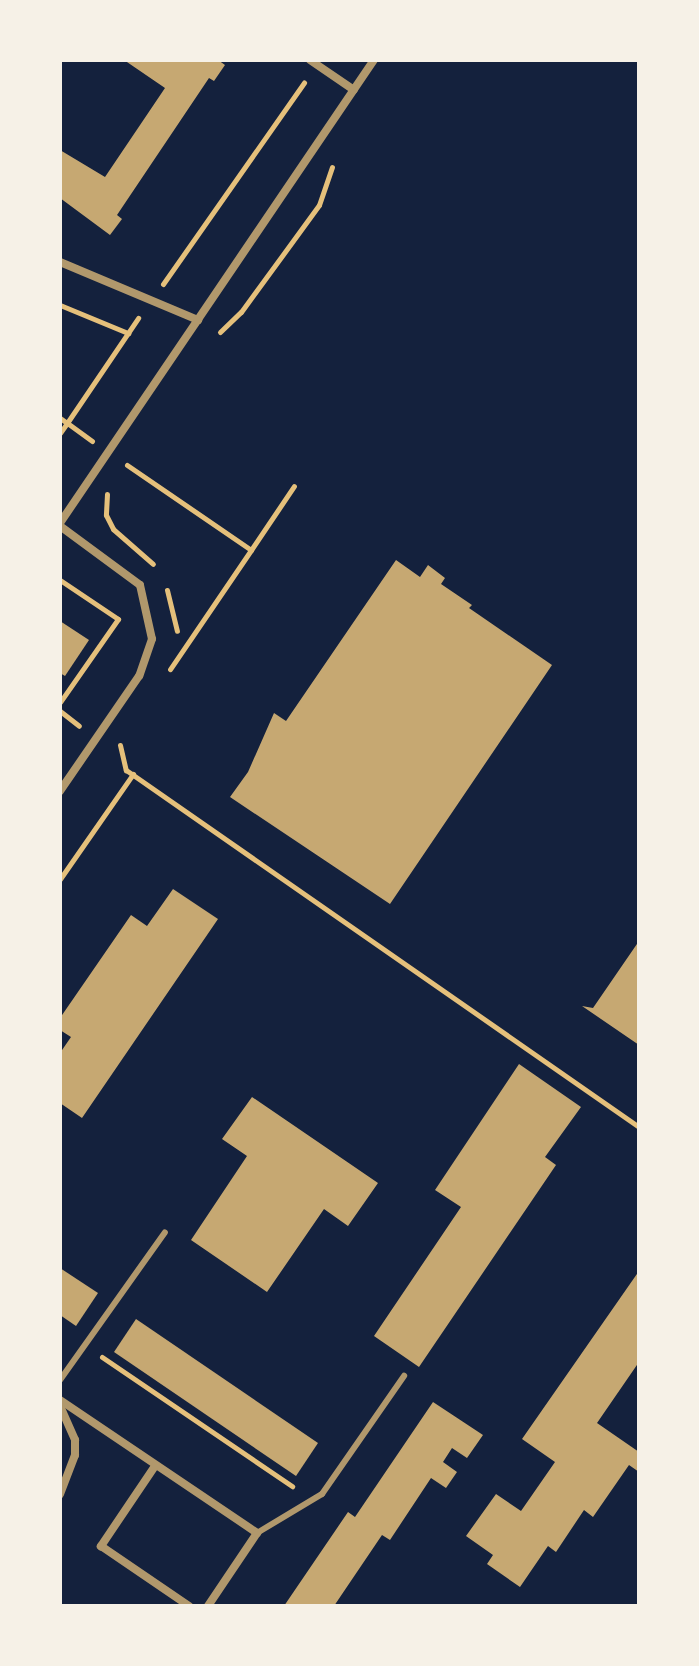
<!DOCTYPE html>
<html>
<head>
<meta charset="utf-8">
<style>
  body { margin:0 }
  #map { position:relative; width:699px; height:1666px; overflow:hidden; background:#14213d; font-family:"Asap Condensed",sans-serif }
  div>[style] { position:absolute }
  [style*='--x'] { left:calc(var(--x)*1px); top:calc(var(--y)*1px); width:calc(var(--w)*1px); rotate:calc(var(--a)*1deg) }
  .building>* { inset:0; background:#c6a872 }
  .path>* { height:5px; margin:-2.5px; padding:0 2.5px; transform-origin:2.5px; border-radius:2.5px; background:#e5c07b }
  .service>* { height:6px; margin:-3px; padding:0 3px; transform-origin:3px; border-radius:3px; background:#b1986c }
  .minor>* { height:8px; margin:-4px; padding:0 4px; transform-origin:4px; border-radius:4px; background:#b1986c }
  span { translate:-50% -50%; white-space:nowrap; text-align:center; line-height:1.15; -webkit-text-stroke:8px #f6f1e7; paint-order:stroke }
  .frame { position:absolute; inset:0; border:62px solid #f6f1e7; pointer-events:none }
</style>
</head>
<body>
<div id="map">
  <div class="building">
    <i style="clip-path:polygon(124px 60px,218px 60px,225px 65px,214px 81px,209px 78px,117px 215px,122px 219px,110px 235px,60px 198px,60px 150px,105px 177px,165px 88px)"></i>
    <i style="clip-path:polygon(396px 560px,420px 577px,428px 565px,445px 578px,441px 584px,472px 605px,469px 608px,552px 665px,390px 904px,230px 797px,248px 772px,274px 713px,286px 721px)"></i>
    <i style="clip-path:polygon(60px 621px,89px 640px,65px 676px,60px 673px)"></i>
    <i style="clip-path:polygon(173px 889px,218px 919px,82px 1118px,60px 1103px,60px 1053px,71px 1037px,60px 1030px,60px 1018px,131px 915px,147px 926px)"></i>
    <i style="clip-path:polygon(639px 941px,639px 1045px,582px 1006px,593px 1008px)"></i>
    <i style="clip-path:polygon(519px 1064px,581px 1107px,545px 1157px,556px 1165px,419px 1367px,374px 1336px,461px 1207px,435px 1190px)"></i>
    <i style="clip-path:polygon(252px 1097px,378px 1183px,348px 1226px,324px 1209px,267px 1292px,191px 1240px,247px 1156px,222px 1139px)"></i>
    <i style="clip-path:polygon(60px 1268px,98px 1293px,76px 1326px,60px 1315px)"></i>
    <i style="clip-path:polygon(639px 1271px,639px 1362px,597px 1423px,639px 1452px,639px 1472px,629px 1465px,593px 1517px,584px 1510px,556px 1552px,548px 1546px,520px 1587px,487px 1564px,493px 1555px,466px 1536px,496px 1494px,521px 1511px,555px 1462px,522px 1439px)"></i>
    <i style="clip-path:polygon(136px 1319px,318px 1443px,296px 1476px,114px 1352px)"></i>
    <i style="clip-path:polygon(433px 1402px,483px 1435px,467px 1458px,452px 1448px,443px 1462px,457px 1472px,446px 1488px,431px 1478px,390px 1540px,382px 1535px,334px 1606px,284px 1606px,348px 1512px,355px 1517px)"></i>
  </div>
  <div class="path">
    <i style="--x:163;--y:284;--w:246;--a:-55"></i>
    <i style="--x:60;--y:305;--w:74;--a:22.4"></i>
    <i style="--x:220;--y:332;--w:29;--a:-44"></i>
    <i style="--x:241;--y:312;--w:132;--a:-53.9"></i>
    <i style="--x:319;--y:205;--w:40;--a:-71.1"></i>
    <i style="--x:60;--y:418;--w:9;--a:36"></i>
    <i style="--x:67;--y:423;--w:12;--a:125"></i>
    <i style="--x:92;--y:441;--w:31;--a:-144"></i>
    <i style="--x:67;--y:423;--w:127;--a:-55.9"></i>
    <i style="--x:127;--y:465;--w:150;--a:34.4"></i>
    <i style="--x:251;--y:550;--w:144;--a:124.2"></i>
    <i style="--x:107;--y:494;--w:21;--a:93"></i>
    <i style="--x:106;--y:515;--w:16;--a:63"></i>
    <i style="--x:113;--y:529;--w:53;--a:41.2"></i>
    <i style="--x:251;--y:550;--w:77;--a:-56.1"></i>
    <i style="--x:60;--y:580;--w:70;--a:33.9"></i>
    <i style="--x:118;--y:619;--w:101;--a:124.9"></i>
    <i style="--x:167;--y:590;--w:42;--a:76.3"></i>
    <i style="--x:60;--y:711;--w:24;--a:38"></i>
    <i style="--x:120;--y:745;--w:26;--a:77"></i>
    <i style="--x:126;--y:770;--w:625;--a:34.83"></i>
    <i style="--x:60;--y:879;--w:128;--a:-55.2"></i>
    <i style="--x:102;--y:1357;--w:230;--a:34.2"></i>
  </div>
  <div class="service">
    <i style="--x:60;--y:1380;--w:181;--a:-54.6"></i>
    <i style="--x:257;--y:1533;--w:76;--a:-31"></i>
    <i style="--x:322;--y:1494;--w:144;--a:-55.2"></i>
  </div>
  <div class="minor">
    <i style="--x:310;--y:60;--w:53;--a:34.3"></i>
    <i style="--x:60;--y:262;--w:150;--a:22.8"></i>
    <i style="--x:60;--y:523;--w:559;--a:-55.86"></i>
    <i style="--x:60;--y:526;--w:99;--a:36.4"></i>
    <i style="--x:140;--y:585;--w:55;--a:77.5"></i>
    <i style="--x:152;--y:639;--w:39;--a:109"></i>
    <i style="--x:139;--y:676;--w:140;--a:124.5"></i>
    <i style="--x:60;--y:1400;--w:238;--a:34"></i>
    <i style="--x:257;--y:1533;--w:88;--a:123.9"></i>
    <i style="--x:60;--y:1406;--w:37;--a:66"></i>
    <i style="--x:75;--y:1440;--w:15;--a:90"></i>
    <i style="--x:75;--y:1455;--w:42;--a:111"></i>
    <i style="--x:155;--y:1466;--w:97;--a:124"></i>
    <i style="--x:101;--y:1546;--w:107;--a:34.3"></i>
  </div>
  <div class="frame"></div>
</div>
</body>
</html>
